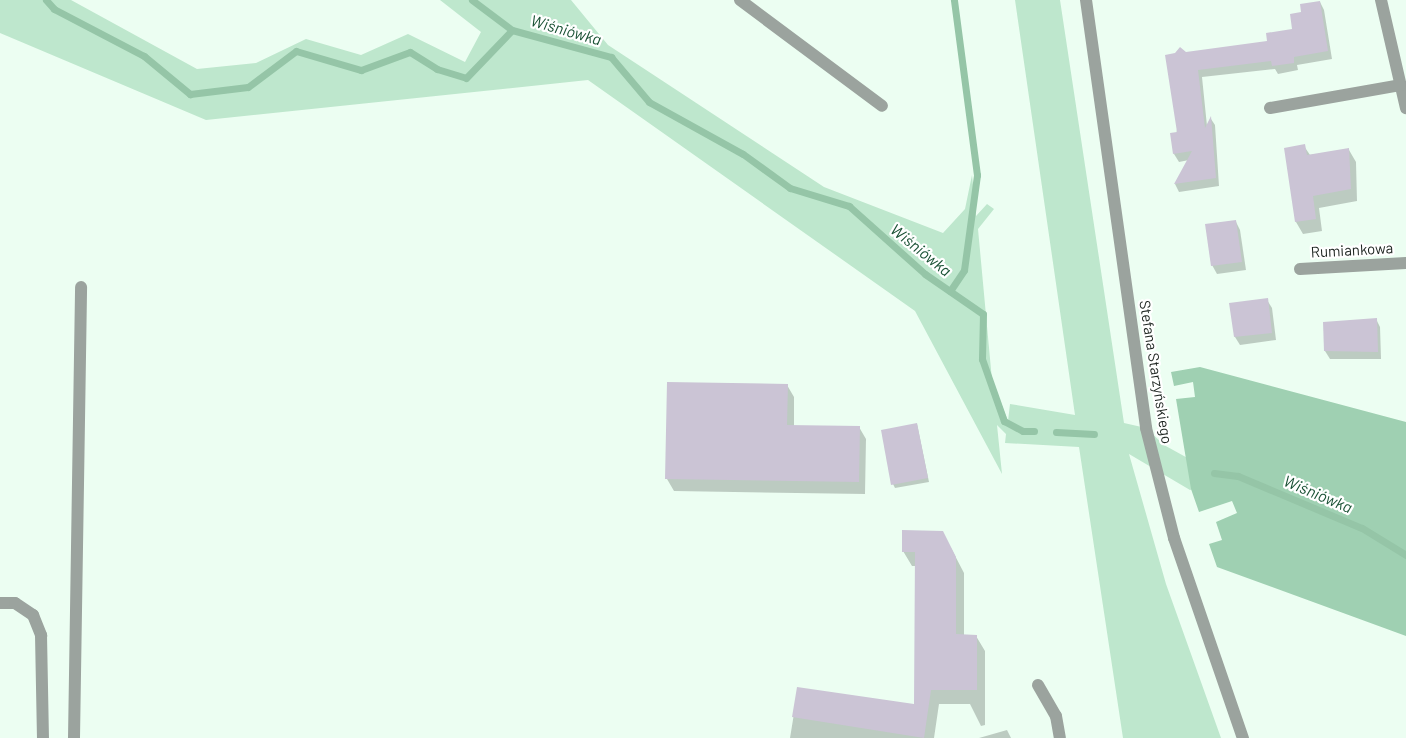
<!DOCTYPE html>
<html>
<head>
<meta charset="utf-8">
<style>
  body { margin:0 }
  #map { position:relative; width:1406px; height:738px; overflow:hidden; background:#ecfef2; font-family:Barlow,sans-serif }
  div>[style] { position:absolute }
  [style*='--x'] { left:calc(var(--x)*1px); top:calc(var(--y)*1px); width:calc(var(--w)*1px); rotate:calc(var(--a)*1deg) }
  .green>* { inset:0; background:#bee7cd }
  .forest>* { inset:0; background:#9fd0b2 }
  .shadow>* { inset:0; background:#0003 }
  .stream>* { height:7px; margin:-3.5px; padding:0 3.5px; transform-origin:3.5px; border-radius:3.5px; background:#95c5a7 }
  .building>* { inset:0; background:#cbc4d5 }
  .minor>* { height:12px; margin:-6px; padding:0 6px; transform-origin:6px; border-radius:6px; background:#9ba39e }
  span { translate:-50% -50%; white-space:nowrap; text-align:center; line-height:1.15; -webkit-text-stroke:4.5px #fff; paint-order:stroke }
  .street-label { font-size:15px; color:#1c231f }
  .water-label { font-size:16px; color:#195134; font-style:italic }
</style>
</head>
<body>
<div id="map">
  <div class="green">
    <i style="clip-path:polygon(0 0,71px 0,197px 69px,256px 63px,306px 39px,361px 55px,408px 34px,465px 62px,481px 32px,440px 0,571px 0,608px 45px,824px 187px,943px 233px,965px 209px,972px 175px,976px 216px,987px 204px,994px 209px,978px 229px,992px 380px,1008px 421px,1010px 404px,1075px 415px,1015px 0,1060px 0,1124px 423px,1146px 428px,1164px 445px,1193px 461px,1214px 484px,1190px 490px,1129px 454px,1166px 584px,1221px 738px,1123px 738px,1079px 447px,1005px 443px,1006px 434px,997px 425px,1002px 474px,915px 311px,588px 80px,206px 120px,0 33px)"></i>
  </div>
  <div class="forest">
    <i style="clip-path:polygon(1200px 367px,1406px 422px,1406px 636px,1217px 567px,1209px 544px,1222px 540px,1216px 522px,1237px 513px,1232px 501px,1199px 512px,1191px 489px,1176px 399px,1195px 397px,1193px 382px,1174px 386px,1171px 372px)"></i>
  </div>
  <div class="shadow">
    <i style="clip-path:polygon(1320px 2px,1324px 10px,1332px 59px,1297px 65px,1298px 70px,1278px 74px,1275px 69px,1202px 77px,1207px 126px,1211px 119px,1215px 125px,1219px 186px,1179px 192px,1175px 184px,1189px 160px,1179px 162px,1174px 154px,1186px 53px,1268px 42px,1294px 30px,1303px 13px)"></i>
    <i style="clip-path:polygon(1304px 146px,1310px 155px,1349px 150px,1356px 162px,1357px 201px,1319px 208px,1322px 231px,1303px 234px,1296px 222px,1285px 149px)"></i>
    <i style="clip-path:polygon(1236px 222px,1240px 230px,1246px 270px,1217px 274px,1212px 265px)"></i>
    <i style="clip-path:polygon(1267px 300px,1272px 308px,1276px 340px,1240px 345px,1235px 337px,1231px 304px)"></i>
    <i style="clip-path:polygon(1376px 319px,1380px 327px,1381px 359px,1330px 359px,1325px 351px,1325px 323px)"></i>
    <i style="clip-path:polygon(787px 385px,794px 397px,794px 426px,859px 427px,866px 439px,865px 494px,674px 491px,667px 479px)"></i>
    <i style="clip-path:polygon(917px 424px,929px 482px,895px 488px,893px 484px)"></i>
    <i style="clip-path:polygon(951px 548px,964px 573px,964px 636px,976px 636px,985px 651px,985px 725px,981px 726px,970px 704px,939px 704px,934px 738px,790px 738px,798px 689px,915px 706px,916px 566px,912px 566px,903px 551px)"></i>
    <i style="clip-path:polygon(1007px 730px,1011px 738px,979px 738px)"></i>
  </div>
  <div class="stream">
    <i style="--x:46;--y:0;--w:12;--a:48"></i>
    <i style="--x:54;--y:9;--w:102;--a:27.6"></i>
    <i style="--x:144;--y:56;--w:60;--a:39.6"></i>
    <i style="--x:190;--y:94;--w:58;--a:-6.9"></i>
    <i style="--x:248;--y:87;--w:60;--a:-36.9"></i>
    <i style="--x:296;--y:51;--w:68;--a:16.3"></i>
    <i style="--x:361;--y:70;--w:52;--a:-20.2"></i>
    <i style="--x:410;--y:52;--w:32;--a:32"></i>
    <i style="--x:437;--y:69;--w:30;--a:17"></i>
    <i style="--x:466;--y:78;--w:66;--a:-46.2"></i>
    <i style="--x:512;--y:30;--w:103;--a:15.3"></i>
    <i style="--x:611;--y:57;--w:59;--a:49.8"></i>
    <i style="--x:649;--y:102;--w:107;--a:29"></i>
    <i style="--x:743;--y:154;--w:58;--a:35.9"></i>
    <i style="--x:790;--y:188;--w:62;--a:17"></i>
    <i style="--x:849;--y:206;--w:102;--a:41.8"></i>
    <i style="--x:925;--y:274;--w:70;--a:34.6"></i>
    <i style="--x:983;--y:314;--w:45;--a:91.3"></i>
    <i style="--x:982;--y:359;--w:66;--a:70.5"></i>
    <i style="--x:1004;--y:421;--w:21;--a:28"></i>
    <i style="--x:1023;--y:431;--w:11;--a:0"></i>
    <i style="--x:472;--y:0;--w:50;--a:36.9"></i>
    <i style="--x:950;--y:291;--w:25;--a:-56"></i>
    <i style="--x:964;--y:270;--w:96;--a:-82.2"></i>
    <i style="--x:977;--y:175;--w:177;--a:-97.5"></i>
    <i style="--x:1056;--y:432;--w:38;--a:3"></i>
    <i style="--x:1214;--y:473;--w:24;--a:7"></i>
    <i style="--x:1238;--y:476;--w:134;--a:22.8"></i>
    <i style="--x:1362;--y:528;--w:52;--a:31.5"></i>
  </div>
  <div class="building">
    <i style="clip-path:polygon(1320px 1px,1328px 51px,1294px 57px,1294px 63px,1272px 66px,1271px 61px,1198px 70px,1205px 128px,1211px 116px,1216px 178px,1174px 184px,1192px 151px,1173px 154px,1170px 133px,1177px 132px,1165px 55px,1175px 53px,1180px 47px,1186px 52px,1267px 41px,1266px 33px,1292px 29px,1290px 14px,1301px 12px,1300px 4px)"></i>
    <i style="clip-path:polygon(1305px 144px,1307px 155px,1349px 148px,1351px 189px,1313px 196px,1316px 219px,1295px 222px,1284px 148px)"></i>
    <i style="clip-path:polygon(1236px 220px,1242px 262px,1211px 266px,1205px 224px)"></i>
    <i style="clip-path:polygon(1268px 298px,1272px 333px,1234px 337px,1229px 303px)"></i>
    <i style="clip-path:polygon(1377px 318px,1378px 352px,1324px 351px,1323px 322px)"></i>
    <i style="clip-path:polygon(667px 382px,788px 384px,787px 425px,860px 426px,859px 482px,665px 479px)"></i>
    <i style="clip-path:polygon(917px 423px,928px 478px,891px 485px,881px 430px)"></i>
    <i style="clip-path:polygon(902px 530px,943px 531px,956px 557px,956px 634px,977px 635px,977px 690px,931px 690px,924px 738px,792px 717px,797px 687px,914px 704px,915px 552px,902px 552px)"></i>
  </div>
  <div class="minor">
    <i style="--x:740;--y:0;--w:177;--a:36.7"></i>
    <i style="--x:1086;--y:0;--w:432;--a:82"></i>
    <i style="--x:1146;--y:428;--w:114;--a:75.7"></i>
    <i style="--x:1174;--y:538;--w:212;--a:71"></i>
    <i style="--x:1381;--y:0;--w:111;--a:77"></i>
    <i style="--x:1270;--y:108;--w:132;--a:-10"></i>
    <i style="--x:1300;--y:269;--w:106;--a:-3.2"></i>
    <i style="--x:0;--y:603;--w:15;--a:0"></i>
    <i style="--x:15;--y:603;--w:22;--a:34"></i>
    <i style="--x:33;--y:615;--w:22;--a:68"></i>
    <i style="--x:41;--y:635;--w:103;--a:88.9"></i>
    <i style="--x:1038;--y:685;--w:36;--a:60"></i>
    <i style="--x:1056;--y:716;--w:22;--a:80"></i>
    <i style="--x:74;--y:738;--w:451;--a:-89.1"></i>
  </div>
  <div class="street-label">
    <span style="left:1352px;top:250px;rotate:-3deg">Rumiankowa</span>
    <span style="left:1156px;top:372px;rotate:81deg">Stefana Starzyńskiego</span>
  </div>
  <div class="water-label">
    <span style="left:566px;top:30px;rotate:16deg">Wiśniówka</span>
    <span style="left:921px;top:250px;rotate:39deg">Wiśniówka</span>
    <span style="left:1318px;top:494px;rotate:23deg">Wiśniówka</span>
  </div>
</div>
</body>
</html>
